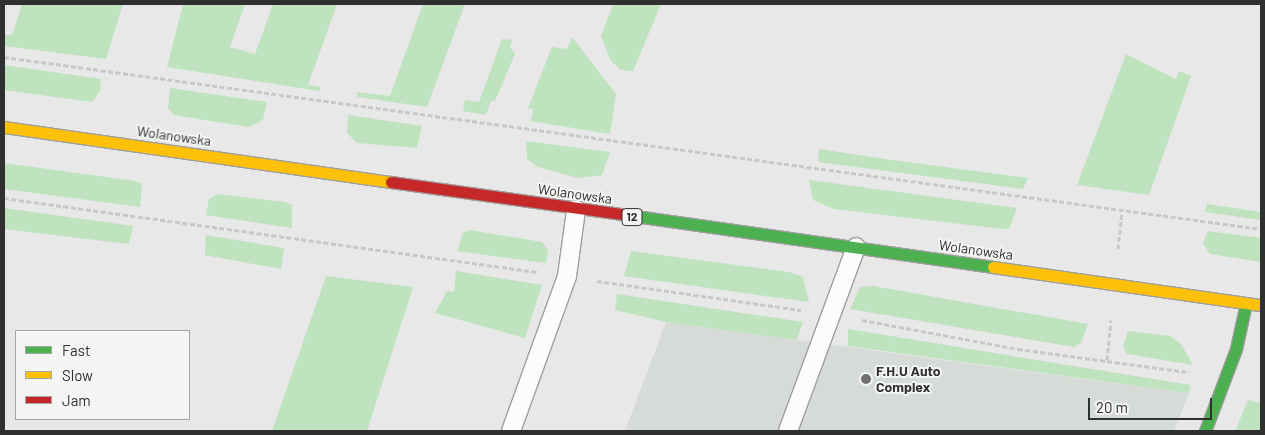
<!DOCTYPE html>
<html>
<head>
<meta charset="utf-8">
<style>
  body { margin:0 }
  #map { position:relative; width:1265px; height:435px; overflow:hidden; background:#e7e8e7; font-family:Barlow,sans-serif }
  div>[style] { position:absolute }
  [style*='--x'] { left:calc(var(--x)*1px); top:calc(var(--y)*1px); width:calc(var(--w)*1px); rotate:calc(var(--a)*1deg) }
  .built>* { inset:0; background:#d7dbd7 }
  .green>* { inset:0; background:#bfe2bf }
  .path>* { height:3px; margin-top:-1.5px; transform-origin:0; background:repeating-linear-gradient(90deg,#c8c8c8 0 5px,transparent 0 7.5px) }
  .roads { filter:drop-shadow(1px 0 #9e9e9e) drop-shadow(-1px 0 #9e9e9e) drop-shadow(0 1px #9e9e9e) drop-shadow(0 -1px #9e9e9e) }
  .lane>* { height:18px; margin:-9px; padding:0 9px; transform-origin:9px; border-radius:9px; background:#fbfcfb }
  .fast>* { height:11px; margin:-5.5px; padding:0 5.5px; transform-origin:5.5px; border-radius:5.5px; background:#4caf50 }
  .slow>* { height:11px; margin:-5.5px; padding:0 5.5px; transform-origin:5.5px; border-radius:5.5px; background:#ffc107 }
  .jam>* { height:11px; margin:-5.5px; padding:0 5.5px; transform-origin:5.5px; border-radius:5.5px; background:#c62828 }
  .dots>* { width:14px; height:14px; translate:-50% -50%; box-sizing:border-box; border:2px solid #f4f6f4; border-radius:50% }
  span { translate:-50% -50%; white-space:nowrap; text-align:center; line-height:1.15; -webkit-text-stroke:4px #f4f6f4; paint-order:stroke }
  .shield-label span { padding:1px 4px; background:#f4f6f4; border:1px solid; border-radius:4px; -webkit-text-stroke-width:0 }
  .shield-label { font-size:12px; color:#2f302f; font-weight:700 }
  .street-label { font-size:14px; color:#2f302f }
  .poi-label { font-size:14px; color:#2f302f; font-weight:700 }
  .left { translate:0 -50%; text-align:left }
  .frame { position:absolute; inset:0; border:5px solid #2f302f; pointer-events:none }
  .legend { position:absolute; left:15px; top:330px; width:175px; height:90px; box-sizing:border-box; background:#f4f6f4; border:1px solid #a5a7a5; margin:0; padding:6px 9px; list-style:none; font-size:15px; color:#2f302f }
  .legend li { display:flex; align-items:center; gap:10px; height:25px }
  .legend b { width:25px; border:1px solid #a5a7a5 }
  .scale { position:absolute; left:1088px; top:398px; width:124px; height:22px; box-sizing:border-box; border:2px solid #2f302f; border-top:0; padding-left:6px; font-size:15px; line-height:18px; white-space:nowrap; color:#2f302f; -webkit-text-stroke:4px #f4f6f4; paint-order:stroke }
</style>
</head>
<body>
<div id="map">
  <div class="built">
    <i style="clip-path:polygon(666px 322px,987px 366px,1189px 393px,1174px 431px,625px 431px)"></i>
  </div>
  <div class="green">
    <i style="clip-path:polygon(22px 4px,123px 4px,106px 59px,4px 46px,4px 35px,12px 35px)"></i>
    <i style="clip-path:polygon(183px 4px,245px 4px,230px 47px,255px 54px,273px 4px,337px 4px,308px 85px,321px 87px,320px 91px,167px 67px)"></i>
    <i style="clip-path:polygon(423px 4px,465px 4px,427px 107px,357px 97px,357px 92px,390px 96px)"></i>
    <i style="clip-path:polygon(613px 4px,661px 4px,633px 71px,621px 70px,611px 61px,601px 36px)"></i>
    <i style="clip-path:polygon(572px 37px,616px 94px,610px 134px,531px 121px,533px 109px,528px 108px,552px 47px,567px 49px)"></i>
    <i style="clip-path:polygon(502px 39px,512px 40px,510px 47px,515px 54px,495px 101px,491px 101px,486px 115px,463px 111px,465px 100px,479px 102px)"></i>
    <i style="clip-path:polygon(1126px 54px,1176px 79px,1179px 71px,1191px 76px,1149px 195px,1077px 185px)"></i>
    <i style="clip-path:polygon(4px 65px,101px 79px,100px 91px,92px 102px,4px 90px)"></i>
    <i style="clip-path:polygon(170px 88px,267px 102px,263px 120px,249px 127px,174px 115px,168px 108px)"></i>
    <i style="clip-path:polygon(348px 115px,422px 126px,417px 148px,357px 143px,347px 133px)"></i>
    <i style="clip-path:polygon(526px 141px,610px 152px,602px 175px,578px 178px,538px 167px,527px 159px)"></i>
    <i style="clip-path:polygon(819px 149px,885px 159px,1028px 178px,1023px 189px,818px 162px)"></i>
    <i style="clip-path:polygon(4px 163px,135px 181px,142px 184px,140px 207px,4px 189px)"></i>
    <i style="clip-path:polygon(809px 180px,1017px 208px,1009px 229px,1003px 229px,834px 209px,813px 200px)"></i>
    <i style="clip-path:polygon(218px 194px,285px 202px,292px 205px,292px 228px,206px 215px,209px 199px)"></i>
    <i style="clip-path:polygon(1207px 204px,1261px 212px,1261px 220px,1205px 212px)"></i>
    <i style="clip-path:polygon(4px 208px,133px 226px,129px 244px,4px 229px)"></i>
    <i style="clip-path:polygon(470px 230px,542px 242px,548px 250px,546px 263px,457px 251px,463px 233px)"></i>
    <i style="clip-path:polygon(1208px 231px,1261px 238px,1261px 262px,1210px 254px,1203px 243px)"></i>
    <i style="clip-path:polygon(206px 235px,284px 248px,281px 269px,205px 255px)"></i>
    <i style="clip-path:polygon(631px 251px,789px 272px,803px 277px,809px 302px,624px 276px)"></i>
    <i style="clip-path:polygon(456px 271px,542px 285px,525px 338px,435px 313px,447px 291px,454px 292px)"></i>
    <i style="clip-path:polygon(326px 276px,413px 287px,367px 431px,272px 431px)"></i>
    <i style="clip-path:polygon(873px 286px,1088px 324px,1081px 343px,1074px 347px,850px 309px,860px 287px)"></i>
    <i style="clip-path:polygon(617px 294px,803px 322px,797px 340px,666px 322px,615px 310px)"></i>
    <i style="clip-path:polygon(848px 329px,1190px 385px,1189px 393px,848px 346px)"></i>
    <i style="clip-path:polygon(1128px 331px,1170px 336px,1181px 344px,1193px 365px,1127px 354px,1123px 346px)"></i>
    <i style="clip-path:polygon(1248px 400px,1261px 403px,1261px 431px,1235px 431px)"></i>
  </div>
  <div class="path">
    <i style="--x:4;--y:57;--w:1269;--a:7.79"></i>
    <i style="--x:4;--y:198;--w:538;--a:7.9"></i>
    <i style="--x:1118;--y:249;--w:36;--a:-84"></i>
    <i style="--x:597;--y:281;--w:206;--a:8.1"></i>
    <i style="--x:862;--y:320;--w:159;--a:10.5"></i>
    <i style="--x:1018;--y:349;--w:173;--a:7.7"></i>
    <i style="--x:1107;--y:360;--w:40;--a:-84.3"></i>
  </div>
  <div class="roads">
    <div class="lane">
      <i style="--x:511;--y:431;--w:165;--a:-70.1"></i>
      <i style="--x:567;--y:276;--w:67;--a:-82.2"></i>
      <i style="--x:788;--y:431;--w:196;--a:-69.7"></i>
    </div>
    <div class="fast">
      <i style="--x:628;--y:215;--w:369;--a:8.1"></i>
      <i style="--x:1205;--y:431;--w:88;--a:-69.3"></i>
      <i style="--x:1236;--y:349;--w:47;--a:-77.7"></i>
    </div>
    <div class="slow">
      <i style="--x:4;--y:127;--w:391;--a:8.1"></i>
      <i style="--x:993;--y:267;--w:271;--a:8.1"></i>
    </div>
    <div class="jam">
      <i style="--x:391;--y:182;--w:239;--a:7.9"></i>
    </div>
  </div>
  <div class="dots">
    <i style="left:866px;top:379px;background:#6f706f"></i>
  </div>
  <div class="shield-label">
    <span style="left:632px;top:217px">12</span>
  </div>
  <div class="street-label">
    <span style="left:174px;top:136px;rotate:8deg">Wolanowska</span>
    <span style="left:575px;top:194px;rotate:8deg">Wolanowska</span>
    <span style="left:976px;top:250px;rotate:8deg">Wolanowska</span>
  </div>
  <div class="poi-label">
    <span class="left" style="left:876px;top:379px">F.H.U Auto<br>Complex</span>
  </div>
  <div class="frame"></div>
  <ul class="legend">
  <li><b style="height:6px;background:#4caf50"></b>Fast</li>
  <li><b style="height:6px;background:#ffc107"></b>Slow</li>
  <li><b style="height:6px;background:#c62828"></b>Jam</li>
  </ul>
  <div class="scale">20 m</div>
</div>
</body>
</html>
